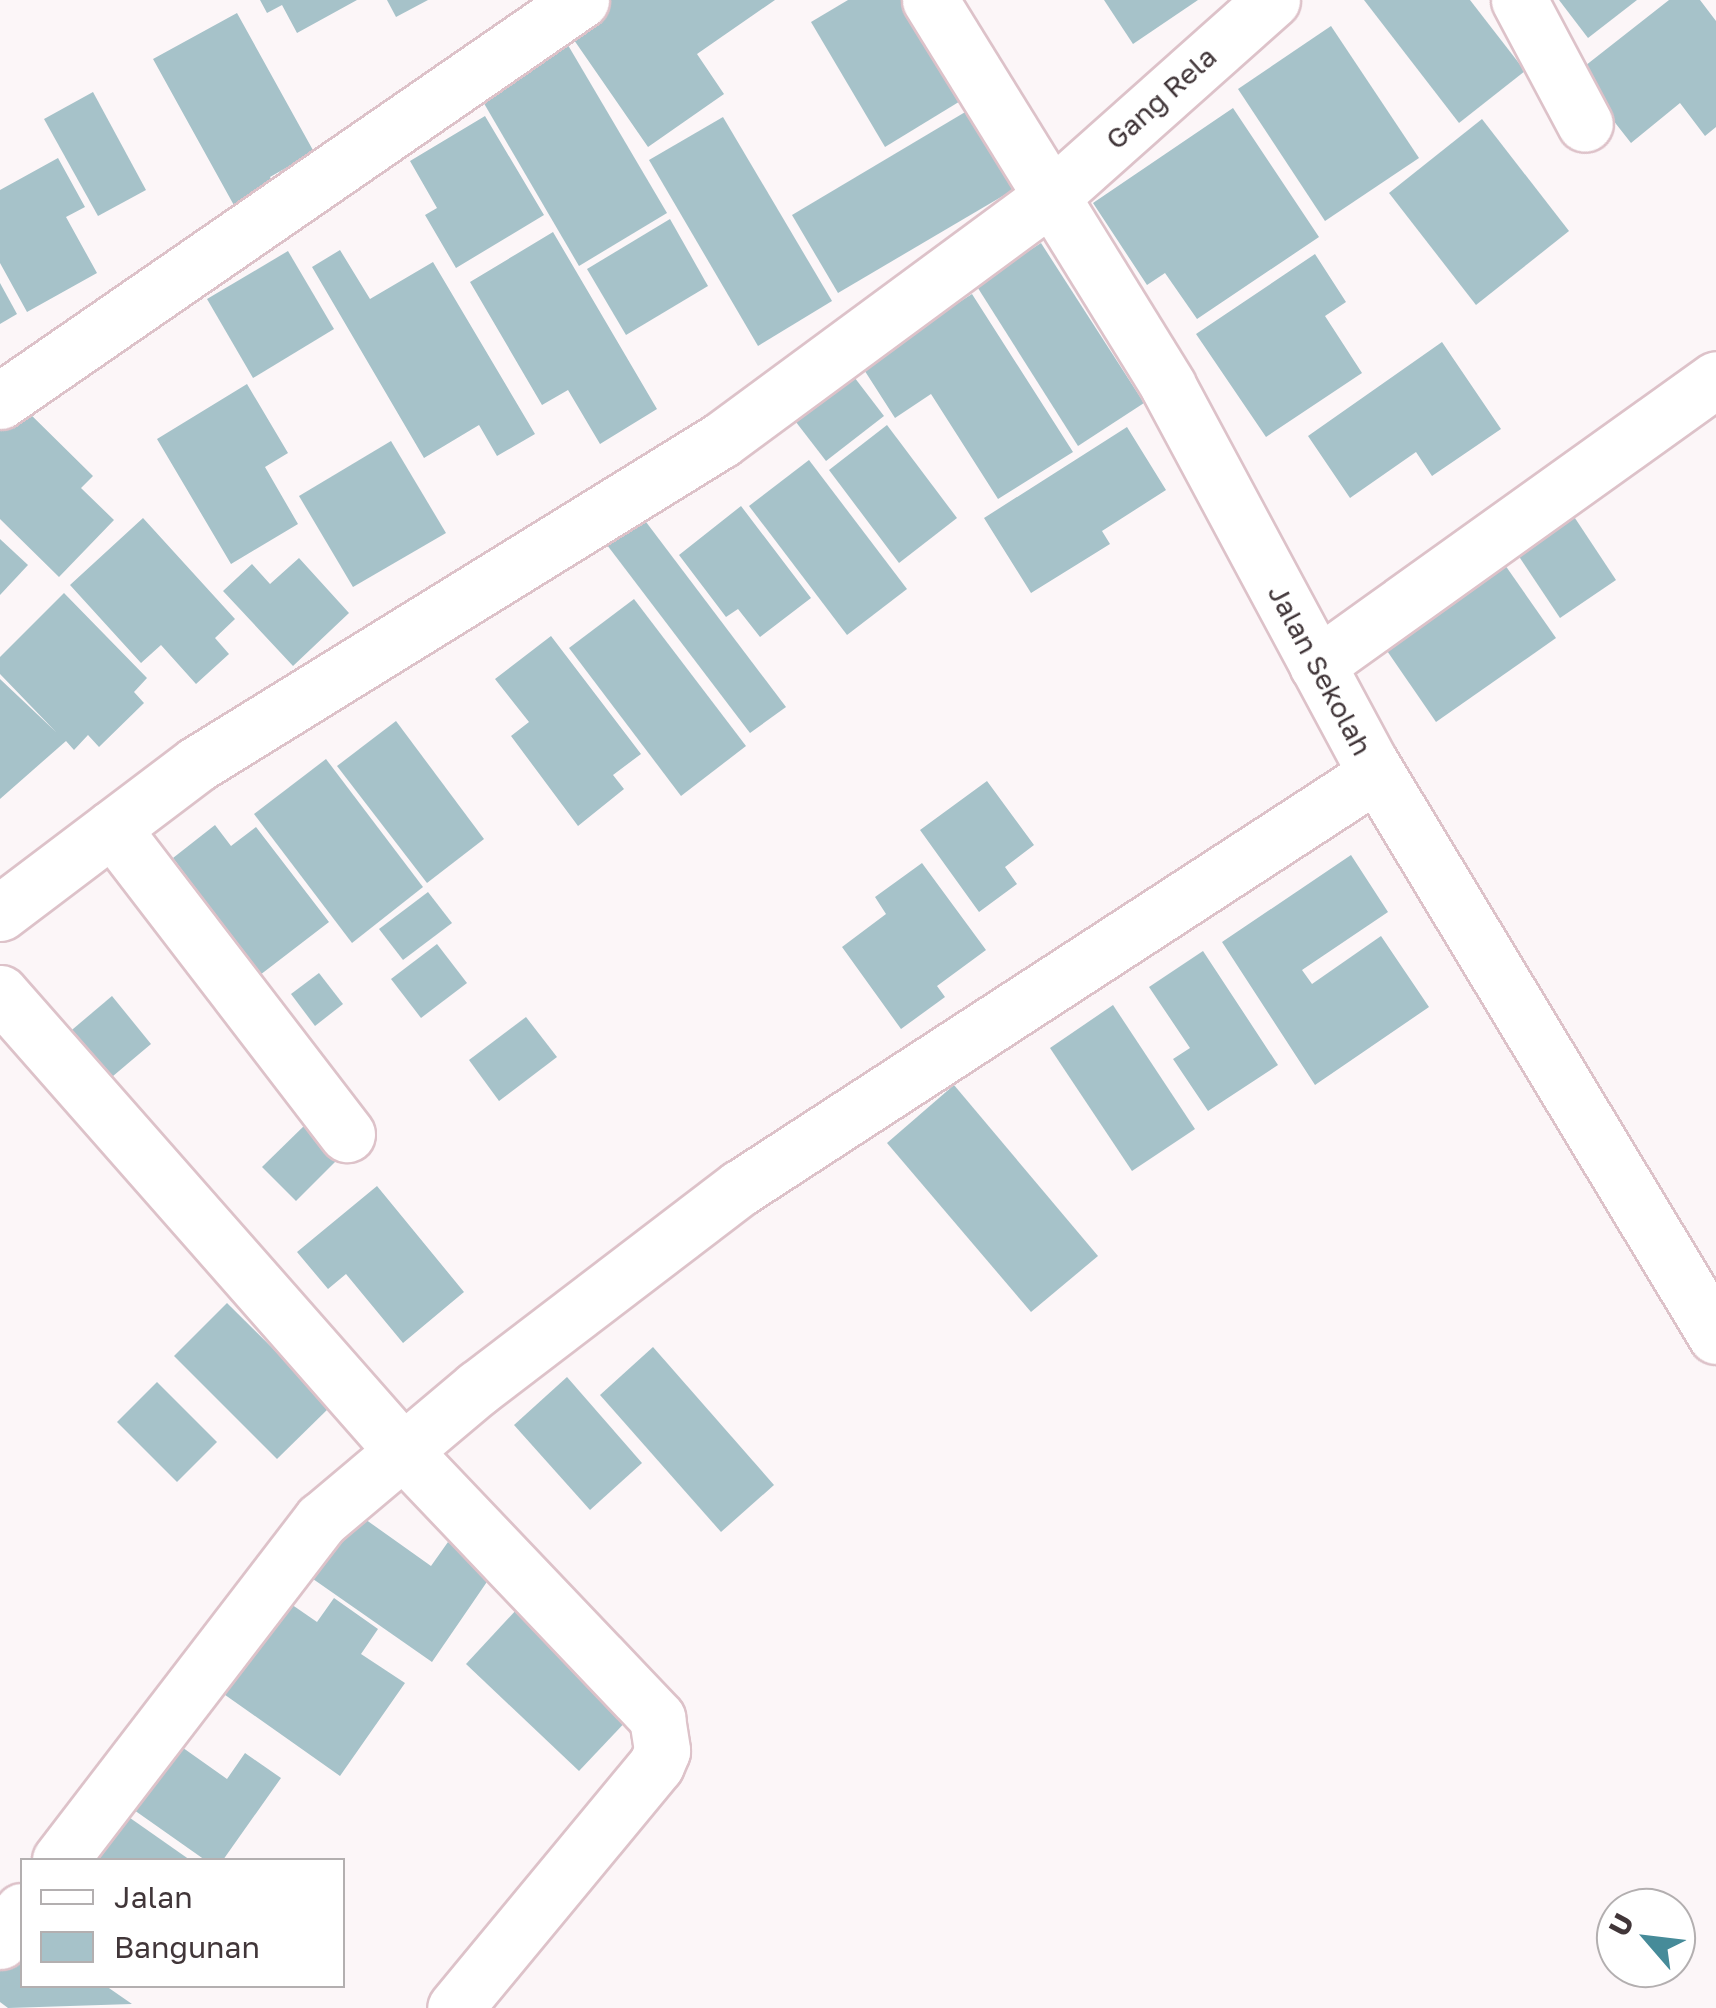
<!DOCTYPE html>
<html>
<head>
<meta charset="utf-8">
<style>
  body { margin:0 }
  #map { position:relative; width:1716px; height:2008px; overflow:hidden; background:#fcf6f8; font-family:"Golos Text",sans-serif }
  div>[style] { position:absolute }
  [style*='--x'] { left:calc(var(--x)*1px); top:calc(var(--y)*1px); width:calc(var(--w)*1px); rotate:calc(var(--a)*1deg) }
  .building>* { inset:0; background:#a6c2c9 }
  .roads { filter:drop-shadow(2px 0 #ddc2c9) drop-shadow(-2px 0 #ddc2c9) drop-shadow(0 2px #ddc2c9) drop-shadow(0 -2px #ddc2c9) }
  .street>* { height:55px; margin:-27.5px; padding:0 27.5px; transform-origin:27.5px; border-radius:27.5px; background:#fff }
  span { translate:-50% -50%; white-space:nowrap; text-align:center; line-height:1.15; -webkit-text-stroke:8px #fff; paint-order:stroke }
  .street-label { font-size:28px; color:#413639 }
  .legend { position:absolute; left:20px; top:1858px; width:325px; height:130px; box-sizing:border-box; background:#fff; border:2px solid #b3afb0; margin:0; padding:12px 18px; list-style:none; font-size:30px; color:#413639 }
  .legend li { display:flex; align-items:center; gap:20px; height:50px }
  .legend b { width:50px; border:2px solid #b3afb0 }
  .north { position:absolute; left:1596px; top:1888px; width:100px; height:100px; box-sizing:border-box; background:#fff; border:2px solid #b3afb0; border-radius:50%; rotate:298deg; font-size:28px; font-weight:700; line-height:40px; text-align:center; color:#413639 }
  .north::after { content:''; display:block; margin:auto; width:35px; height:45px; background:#468b99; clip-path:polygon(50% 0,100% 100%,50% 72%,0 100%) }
</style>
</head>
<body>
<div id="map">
  <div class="building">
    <i style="clip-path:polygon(260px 0,357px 0,297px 33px,282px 5px,267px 13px)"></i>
    <i style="clip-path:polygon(387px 0,428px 0,396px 17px)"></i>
    <i style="clip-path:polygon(605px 0,775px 0,697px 54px,724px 94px,648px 147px,565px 27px)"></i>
    <i style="clip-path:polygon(848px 0,903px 0,962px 100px,885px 147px,811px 22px)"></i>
    <i style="clip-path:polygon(1104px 0,1198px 0,1133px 44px)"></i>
    <i style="clip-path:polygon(1364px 0,1470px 0,1525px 71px,1459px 123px)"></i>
    <i style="clip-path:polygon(1559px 0,1637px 0,1588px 38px)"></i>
    <i style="clip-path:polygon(1669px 0,1700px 0,1716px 21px,1716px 127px,1705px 136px,1680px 103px,1631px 143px,1576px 73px)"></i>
    <i style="clip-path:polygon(237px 13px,314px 152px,270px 177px,280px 196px,241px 218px,153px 59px)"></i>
    <i style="clip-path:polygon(1331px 26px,1419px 158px,1325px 221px,1238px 89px)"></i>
    <i style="clip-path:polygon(562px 35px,667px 213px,579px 266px,475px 88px)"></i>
    <i style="clip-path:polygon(93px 92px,146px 190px,98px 216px,44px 119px)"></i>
    <i style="clip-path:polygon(977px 105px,1023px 184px,838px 293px,792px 215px)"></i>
    <i style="clip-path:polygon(1233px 108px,1319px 237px,1197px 319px,1165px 273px,1147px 285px,1093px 203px)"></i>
    <i style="clip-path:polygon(485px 116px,544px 215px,456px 268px,425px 215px,437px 208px,410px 161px)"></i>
    <i style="clip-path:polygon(723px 117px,832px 301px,758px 346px,649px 160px)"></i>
    <i style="clip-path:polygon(1482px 119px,1569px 231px,1476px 305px,1389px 193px)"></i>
    <i style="clip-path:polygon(58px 158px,85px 207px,66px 217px,97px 273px,27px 312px,0 263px,0 190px)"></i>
    <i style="clip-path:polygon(670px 219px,708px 286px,626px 335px,587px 269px)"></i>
    <i style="clip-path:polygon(553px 232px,657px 409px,600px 444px,568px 390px,542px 405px,470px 282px)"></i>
    <i style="clip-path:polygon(1041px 243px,1144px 403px,1078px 446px,976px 285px)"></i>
    <i style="clip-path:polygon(340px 250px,370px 299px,433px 262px,535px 434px,497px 456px,479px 425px,424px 458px,312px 267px)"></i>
    <i style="clip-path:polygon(288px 251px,334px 329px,253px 378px,207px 299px)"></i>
    <i style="clip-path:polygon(1315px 254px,1346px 302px,1325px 316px,1362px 373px,1266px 437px,1196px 334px)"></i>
    <i style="clip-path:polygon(0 283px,17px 314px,0 324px)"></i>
    <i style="clip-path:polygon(972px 294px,1073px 452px,998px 499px,931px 394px,895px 418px,861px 365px)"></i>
    <i style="clip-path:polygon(1442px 342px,1501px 429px,1432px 476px,1416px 452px,1350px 498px,1308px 436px)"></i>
    <i style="clip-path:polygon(848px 369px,884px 416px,826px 461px,789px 413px)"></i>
    <i style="clip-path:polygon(247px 384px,288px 453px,265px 467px,298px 524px,231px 564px,157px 439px)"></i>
    <i style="clip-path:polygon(21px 405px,93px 476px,81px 488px,114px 520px,59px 577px,0 519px,0 427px)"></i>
    <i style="clip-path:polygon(887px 425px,957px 518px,899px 563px,829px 470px)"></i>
    <i style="clip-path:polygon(1127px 427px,1166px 490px,1102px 531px,1110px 544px,1031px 593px,984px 518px)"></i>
    <i style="clip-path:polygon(391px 441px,446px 533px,353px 587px,299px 496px)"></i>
    <i style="clip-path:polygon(809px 460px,907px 589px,847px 635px,749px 506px)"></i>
    <i style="clip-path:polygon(1563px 500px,1616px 580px,1560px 618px,1506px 537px)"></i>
    <i style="clip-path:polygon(741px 506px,811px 598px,760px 637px,738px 609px,726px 617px,679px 555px)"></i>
    <i style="clip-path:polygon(640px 514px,786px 707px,750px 733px,604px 541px)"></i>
    <i style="clip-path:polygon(143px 518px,235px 619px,215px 638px,229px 654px,196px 684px,161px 645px,141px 663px,70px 585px)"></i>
    <i style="clip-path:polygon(0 539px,28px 565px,0 595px)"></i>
    <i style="clip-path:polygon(1491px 545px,1556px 638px,1436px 722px,1383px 645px)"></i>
    <i style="clip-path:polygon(299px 558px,349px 613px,293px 666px,223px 591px,252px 564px,270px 584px)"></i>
    <i style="clip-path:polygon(64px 593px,147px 678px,134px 692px,144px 703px,99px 747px,88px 735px,74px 750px,66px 741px,0 799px,0 679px,56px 732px,0 674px,0 657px)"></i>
    <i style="clip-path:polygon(634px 599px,746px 746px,681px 796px,569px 648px)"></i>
    <i style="clip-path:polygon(551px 636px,641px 754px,613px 775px,624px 789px,578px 826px,511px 736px,529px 722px,495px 679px)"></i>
    <i style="clip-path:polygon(396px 721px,484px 839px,427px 883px,337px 766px)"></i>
    <i style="clip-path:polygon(326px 759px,423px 887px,352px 943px,254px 814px)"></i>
    <i style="clip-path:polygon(987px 781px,1034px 845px,1005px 867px,1017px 884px,979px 912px,920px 830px)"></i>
    <i style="clip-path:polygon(215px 825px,231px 846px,256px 827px,329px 922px,260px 975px,173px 858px)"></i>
    <i style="clip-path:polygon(1351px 855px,1388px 912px,1302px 970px,1312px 984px,1381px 936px,1429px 1007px,1315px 1085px,1222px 942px)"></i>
    <i style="clip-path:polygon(922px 863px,986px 950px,937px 986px,945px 997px,901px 1029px,842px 947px,886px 914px,875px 897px)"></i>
    <i style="clip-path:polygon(428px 892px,452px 923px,403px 960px,379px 929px)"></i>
    <i style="clip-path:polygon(437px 944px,467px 983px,421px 1018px,391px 979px)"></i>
    <i style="clip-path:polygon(1203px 951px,1278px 1065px,1208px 1111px,1173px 1059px,1190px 1048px,1149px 987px)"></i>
    <i style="clip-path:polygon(319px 973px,343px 1004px,315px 1026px,291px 994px)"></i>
    <i style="clip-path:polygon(112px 996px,151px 1044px,100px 1087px,60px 1040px)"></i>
    <i style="clip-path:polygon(1113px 1005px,1195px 1129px,1132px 1171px,1050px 1048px)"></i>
    <i style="clip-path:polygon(526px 1017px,557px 1057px,499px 1101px,469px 1060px)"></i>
    <i style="clip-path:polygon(954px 1085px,1098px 1256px,1031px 1312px,887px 1143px)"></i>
    <i style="clip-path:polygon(309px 1121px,343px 1154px,296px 1201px,262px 1167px)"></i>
    <i style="clip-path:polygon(377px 1186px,464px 1292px,403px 1343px,346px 1274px,328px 1289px,297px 1252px)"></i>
    <i style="clip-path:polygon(227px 1303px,331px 1406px,277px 1459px,174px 1356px)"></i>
    <i style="clip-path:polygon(653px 1347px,774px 1485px,721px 1532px,600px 1395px)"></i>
    <i style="clip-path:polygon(567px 1377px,642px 1463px,590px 1510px,514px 1425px)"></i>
    <i style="clip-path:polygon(157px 1382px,217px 1442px,177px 1482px,117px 1422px)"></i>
    <i style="clip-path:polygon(348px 1507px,431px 1566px,448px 1542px,493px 1573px,432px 1662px,303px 1572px)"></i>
    <i style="clip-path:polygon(275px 1593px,317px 1622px,334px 1598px,378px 1629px,361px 1654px,405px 1683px,340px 1776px,211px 1685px)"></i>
    <i style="clip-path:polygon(518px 1608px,632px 1715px,579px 1771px,466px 1664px)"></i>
    <i style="clip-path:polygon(162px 1733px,227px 1779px,245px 1753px,281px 1778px,223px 1860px,205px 1860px,117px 1798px)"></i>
    <i style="clip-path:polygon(113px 1806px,190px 1860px,100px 1860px,83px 1848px)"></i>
    <i style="clip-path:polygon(22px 1938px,22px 1986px,106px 1986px,132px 2004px,8px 2008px,0 2002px,0 1969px)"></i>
  </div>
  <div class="roads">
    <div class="street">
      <i style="--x:930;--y:0;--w:453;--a:58.3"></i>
      <i style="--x:1168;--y:386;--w:429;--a:61.8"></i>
      <i style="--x:1371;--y:764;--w:668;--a:58.9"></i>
      <i style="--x:1519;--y:0;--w:140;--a:62"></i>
      <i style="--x:0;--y:401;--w:706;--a:-34.61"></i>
      <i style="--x:1317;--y:665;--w:491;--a:-35.6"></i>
      <i style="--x:112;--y:828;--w:386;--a:52.5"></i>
      <i style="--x:0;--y:913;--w:247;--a:-37.1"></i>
      <i style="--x:197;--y:764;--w:616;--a:-31.73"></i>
      <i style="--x:721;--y:440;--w:410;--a:-36.4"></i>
      <i style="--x:1051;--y:197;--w:296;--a:-41.7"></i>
      <i style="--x:0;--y:993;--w:610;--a:48.66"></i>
      <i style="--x:403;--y:1451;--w:369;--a:46.4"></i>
      <i style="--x:657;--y:1718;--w:33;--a:81"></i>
      <i style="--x:662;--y:1751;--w:15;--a:113"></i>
      <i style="--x:656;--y:1765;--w:315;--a:129.6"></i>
      <i style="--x:60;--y:1860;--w:429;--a:-52.5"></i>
      <i style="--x:321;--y:1520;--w:205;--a:-40.1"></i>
      <i style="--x:478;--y:1388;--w:330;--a:-37.4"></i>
      <i style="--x:740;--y:1188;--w:759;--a:-33.06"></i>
      <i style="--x:0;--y:1941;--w:37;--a:-54"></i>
    </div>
  </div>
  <div class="street-label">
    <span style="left:1161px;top:98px;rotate:-42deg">Gang Rela</span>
    <span style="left:1320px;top:670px;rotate:62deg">Jalan Sekolah</span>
  </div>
  <ul class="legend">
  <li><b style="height:12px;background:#fff"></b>Jalan</li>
  <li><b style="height:28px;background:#a6c2c9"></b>Bangunan</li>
  </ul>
  <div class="north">U</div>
</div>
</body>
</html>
